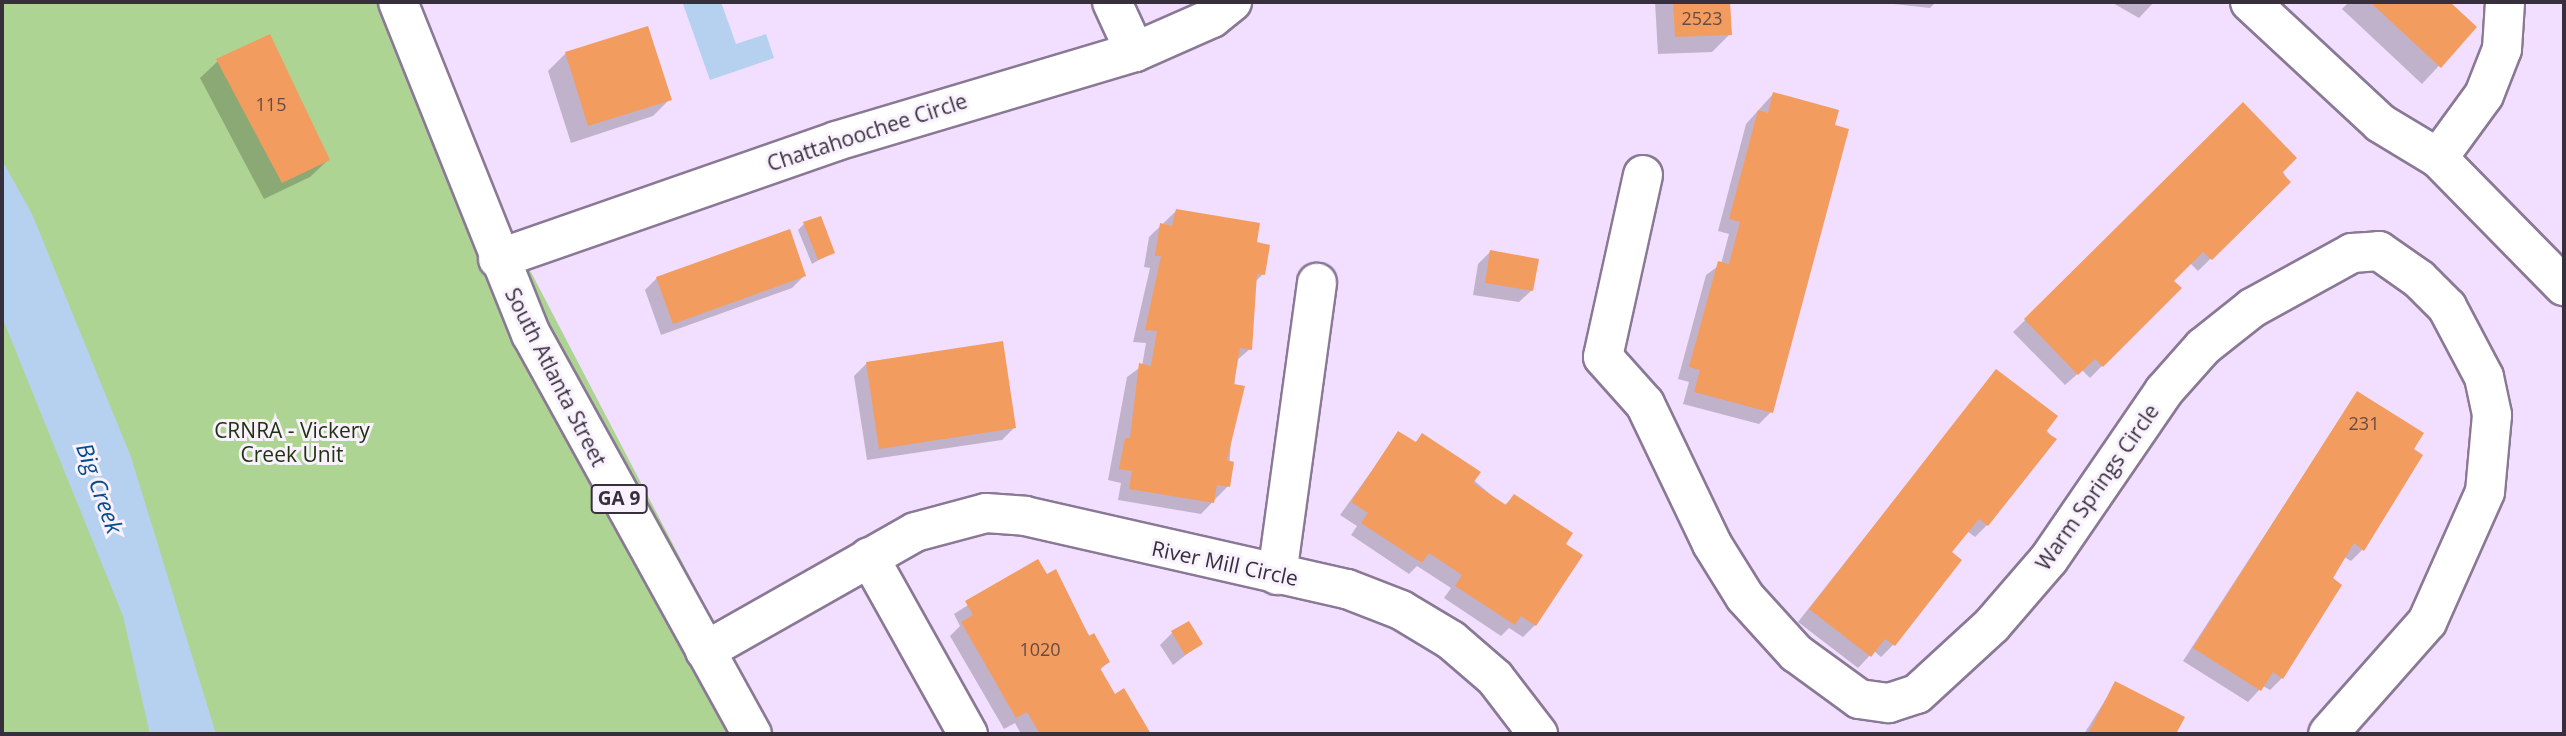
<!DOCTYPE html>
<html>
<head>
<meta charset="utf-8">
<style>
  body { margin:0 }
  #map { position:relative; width:2566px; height:736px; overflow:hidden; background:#f2dfff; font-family:"Open Sans",sans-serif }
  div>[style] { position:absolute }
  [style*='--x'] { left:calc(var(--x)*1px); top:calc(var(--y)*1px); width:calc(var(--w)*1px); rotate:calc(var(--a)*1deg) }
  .green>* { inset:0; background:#aed493 }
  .water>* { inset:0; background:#b6d0ef }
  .shadow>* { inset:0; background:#0003 }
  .building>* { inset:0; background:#f39c5f }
  .roads { filter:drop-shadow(2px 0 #8a7995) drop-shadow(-2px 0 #8a7995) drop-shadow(0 2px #8a7995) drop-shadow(0 -2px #8a7995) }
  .street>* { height:38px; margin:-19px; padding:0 19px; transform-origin:19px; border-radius:19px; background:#fff }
  .primary>* { height:38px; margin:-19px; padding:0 19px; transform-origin:19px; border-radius:19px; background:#fff }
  span { translate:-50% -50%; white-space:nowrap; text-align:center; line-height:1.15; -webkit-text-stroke:6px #f9f1fe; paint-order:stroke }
  .number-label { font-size:18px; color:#664b45 }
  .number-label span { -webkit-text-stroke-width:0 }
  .shield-label span { padding:2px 5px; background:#f9f1fe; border:2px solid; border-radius:5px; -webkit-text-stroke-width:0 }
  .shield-label { font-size:19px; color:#37303c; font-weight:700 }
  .street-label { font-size:21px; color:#37303c }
  .park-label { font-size:21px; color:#20330f }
  .water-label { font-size:23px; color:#004d8f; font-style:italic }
  .frame { position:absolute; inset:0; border:4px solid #37303c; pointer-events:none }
</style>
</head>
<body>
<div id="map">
  <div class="green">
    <i style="clip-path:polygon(2px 2px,390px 2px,772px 734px,2px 734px)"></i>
  </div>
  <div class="water">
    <i style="clip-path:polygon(721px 2px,736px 44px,766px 34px,774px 58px,710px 80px,683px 4px)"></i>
    <i style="clip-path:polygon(2px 160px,32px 214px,131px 457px,216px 734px,150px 734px,123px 616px,2px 317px)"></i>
  </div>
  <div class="shadow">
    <i style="clip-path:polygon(1655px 2px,1728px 2px,1730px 34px,1712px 52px,1658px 54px)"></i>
    <i style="clip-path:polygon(1875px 2px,1936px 2px,1930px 8px)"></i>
    <i style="clip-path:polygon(2111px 2px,2154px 2px,2139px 18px)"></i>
    <i style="clip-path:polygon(2349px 2px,2447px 2px,2475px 27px,2422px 84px,2342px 9px)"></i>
    <i style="clip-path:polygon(647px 28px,670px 99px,653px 116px,571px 143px,548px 71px,565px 54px)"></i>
    <i style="clip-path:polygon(218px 61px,328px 160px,310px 177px,264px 199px,200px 78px)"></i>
    <i style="clip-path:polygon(1773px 94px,1771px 412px,1759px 424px,1683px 404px,1689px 382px,1678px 379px,1706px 275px,1721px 264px,1729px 234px,1718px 231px,1746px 124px)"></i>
    <i style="clip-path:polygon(2243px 105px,2289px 182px,2198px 271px,2190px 263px,2172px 281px,2179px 288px,2090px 378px,2082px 370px,2065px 385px,2013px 332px)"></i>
    <i style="clip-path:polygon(1176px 211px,1255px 243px,1263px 274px,1255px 282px,1250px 349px,1236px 361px,1228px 486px,1201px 514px,1118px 500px,1121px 483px,1108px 480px,1127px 377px,1142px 366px,1146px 343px,1133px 342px,1150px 268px,1144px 267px,1149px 237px)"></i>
    <i style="clip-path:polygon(804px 224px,833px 252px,812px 264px,798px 230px)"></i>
    <i style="clip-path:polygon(1490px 252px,1532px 290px,1519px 302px,1473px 295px,1478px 264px)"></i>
    <i style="clip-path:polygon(804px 276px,792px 288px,661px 335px,645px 290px,657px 278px)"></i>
    <i style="clip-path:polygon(866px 364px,1015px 427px,1002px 440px,867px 460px,854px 376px)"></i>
    <i style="clip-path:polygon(1996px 371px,2054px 439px,1987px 525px,1975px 537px,1967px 531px,1950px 552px,1960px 560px,1893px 645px,1881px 657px,1874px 651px,1858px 668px,1798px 622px)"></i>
    <i style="clip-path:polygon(2357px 393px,2412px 450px,2363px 549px,2351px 561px,2344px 557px,2282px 678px,2270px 690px,2263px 686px,2248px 702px,2183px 661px)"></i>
    <i style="clip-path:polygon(1399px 433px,1415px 443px,1422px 436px,1504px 506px,1514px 496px,1564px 544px,1535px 625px,1523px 637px,1509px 628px,1501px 636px,1444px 598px,1451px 588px,1417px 566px,1409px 574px,1351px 535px,1357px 526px,1340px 515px)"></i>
    <i style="clip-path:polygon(1037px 561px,1108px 662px,1099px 671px,1114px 696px,1124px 690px,1149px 734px,1021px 734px,1015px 723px,1004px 729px,950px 636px,960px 626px,954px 614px)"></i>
    <i style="clip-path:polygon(1172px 633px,1201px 643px,1173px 665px,1160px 645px)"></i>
    <i style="clip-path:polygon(2116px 683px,2183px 718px,2174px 734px,2084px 734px)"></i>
  </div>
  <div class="building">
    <i style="clip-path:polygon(1673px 2px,1730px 2px,1732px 35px,1675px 37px)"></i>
    <i style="clip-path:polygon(2370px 2px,2450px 2px,2477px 27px,2441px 68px)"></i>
    <i style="clip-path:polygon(648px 26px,672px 100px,588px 126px,565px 52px)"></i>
    <i style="clip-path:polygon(270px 34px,330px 160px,282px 183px,216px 59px)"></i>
    <i style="clip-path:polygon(1773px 92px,1839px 110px,1835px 125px,1849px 129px,1773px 413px,1694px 392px,1700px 370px,1689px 367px,1718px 261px,1729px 264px,1740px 222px,1729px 219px,1758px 110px,1768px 113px)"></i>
    <i style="clip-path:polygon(2243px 102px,2297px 158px,2282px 173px,2291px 182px,2212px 260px,2203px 252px,2174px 281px,2182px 288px,2103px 367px,2095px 359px,2078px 375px,2024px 319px)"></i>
    <i style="clip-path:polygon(1176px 209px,1260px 223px,1257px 242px,1270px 245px,1265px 275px,1257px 274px,1252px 350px,1240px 348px,1234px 384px,1245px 386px,1227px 460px,1234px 462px,1230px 487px,1217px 485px,1214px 503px,1129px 489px,1132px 471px,1119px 469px,1125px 438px,1130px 438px,1139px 363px,1151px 366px,1157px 331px,1145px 330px,1161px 256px,1155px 256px,1160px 223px,1172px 226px)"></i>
    <i style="clip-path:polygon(821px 216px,835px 253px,818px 260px,803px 222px)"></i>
    <i style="clip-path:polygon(790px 229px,806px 276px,673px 324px,656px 277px)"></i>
    <i style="clip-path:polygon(1490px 250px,1539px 259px,1533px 291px,1485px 283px)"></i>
    <i style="clip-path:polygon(1003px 341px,1016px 428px,879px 449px,866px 362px)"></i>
    <i style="clip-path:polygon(1996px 369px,2058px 416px,2046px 432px,2057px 439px,1988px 526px,1979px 519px,1952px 552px,1962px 560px,1895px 646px,1885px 639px,1871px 657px,1809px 609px)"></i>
    <i style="clip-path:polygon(2357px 391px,2424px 433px,2414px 449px,2423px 455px,2364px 551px,2354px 543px,2333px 578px,2342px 585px,2283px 679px,2273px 672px,2261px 691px,2193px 648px)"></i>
    <i style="clip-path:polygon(1398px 431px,1416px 442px,1422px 433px,1481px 472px,1473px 483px,1506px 505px,1514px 494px,1573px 533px,1566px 544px,1583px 555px,1536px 626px,1521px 616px,1515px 625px,1455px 586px,1462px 575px,1429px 553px,1422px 563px,1361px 523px,1368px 513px,1351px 502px)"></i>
    <i style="clip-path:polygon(1038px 559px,1047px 574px,1056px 569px,1089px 636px,1094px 633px,1110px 662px,1100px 668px,1115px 694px,1124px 688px,1151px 734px,1040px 734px,1027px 712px,1016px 718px,961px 622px,973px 615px,965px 601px)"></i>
    <i style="clip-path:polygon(1189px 621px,1203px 644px,1185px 655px,1171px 631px)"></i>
    <i style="clip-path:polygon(2115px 681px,2185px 717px,2176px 734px,2088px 734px)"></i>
  </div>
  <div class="roads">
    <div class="street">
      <i style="--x:1112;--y:2;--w:55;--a:65.3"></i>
      <i style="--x:2250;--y:2;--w:178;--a:42.9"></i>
      <i style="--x:2380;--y:123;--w:68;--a:31.1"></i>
      <i style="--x:2438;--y:158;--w:180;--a:45.5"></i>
      <i style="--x:2438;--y:158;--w:78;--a:-53.9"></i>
      <i style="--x:2484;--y:95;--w:49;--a:-68.6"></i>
      <i style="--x:2502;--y:49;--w:47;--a:-86.3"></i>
      <i style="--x:1643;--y:175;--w:186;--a:102.4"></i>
      <i style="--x:1603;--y:357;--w:63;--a:48.2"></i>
      <i style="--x:1645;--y:404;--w:155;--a:64.4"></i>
      <i style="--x:1712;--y:544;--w:62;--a:58.1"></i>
      <i style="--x:1745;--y:597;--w:76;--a:47.7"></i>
      <i style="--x:1796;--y:653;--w:78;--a:36.1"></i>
      <i style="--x:1859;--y:699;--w:30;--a:8"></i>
      <i style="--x:1889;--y:703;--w:29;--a:-18"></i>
      <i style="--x:1917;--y:694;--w:102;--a:-42.6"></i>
      <i style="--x:1992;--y:625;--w:87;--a:-49.2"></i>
      <i style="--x:2049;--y:559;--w:204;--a:-55.6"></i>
      <i style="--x:2164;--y:391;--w:59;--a:-48.4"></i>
      <i style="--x:2203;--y:347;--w:63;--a:-38.5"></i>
      <i style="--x:2252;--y:308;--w:114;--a:-28.8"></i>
      <i style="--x:2352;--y:253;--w:27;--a:-4"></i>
      <i style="--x:2379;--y:251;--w:49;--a:35"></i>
      <i style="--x:2419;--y:279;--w:40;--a:45"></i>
      <i style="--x:2447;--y:307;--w:79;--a:62.1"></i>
      <i style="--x:2484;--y:377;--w:39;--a:78"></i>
      <i style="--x:2492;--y:415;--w:77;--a:95.2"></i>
      <i style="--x:2485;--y:492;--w:142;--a:114"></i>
      <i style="--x:2427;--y:622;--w:149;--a:131.5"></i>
      <i style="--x:498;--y:259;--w:358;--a:-19.2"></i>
      <i style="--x:836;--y:141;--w:312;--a:-16.6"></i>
      <i style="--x:1135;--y:52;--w:84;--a:-23.8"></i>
      <i style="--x:1212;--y:18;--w:26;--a:-39"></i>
      <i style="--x:869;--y:557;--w:203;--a:60.8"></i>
      <i style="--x:1277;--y:575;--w:295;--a:-82.2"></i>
      <i style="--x:705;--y:651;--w:241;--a:-29.5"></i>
      <i style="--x:915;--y:532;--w:73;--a:-15"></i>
      <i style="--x:986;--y:513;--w:39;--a:4"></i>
      <i style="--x:1025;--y:516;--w:330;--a:12.8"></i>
      <i style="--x:1347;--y:589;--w:58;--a:21.3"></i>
      <i style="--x:1401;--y:610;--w:58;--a:31"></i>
      <i style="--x:1451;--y:640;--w:58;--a:40.8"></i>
      <i style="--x:1495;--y:678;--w:71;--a:52.5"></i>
    </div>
    <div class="primary">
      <i style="--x:398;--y:2;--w:358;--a:68.2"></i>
      <i style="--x:531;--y:334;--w:457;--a:61.1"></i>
    </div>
  </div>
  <div class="number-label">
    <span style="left:1702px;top:18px">2523</span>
    <span style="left:271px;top:104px">115</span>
    <span style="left:2364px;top:423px">231</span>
    <span style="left:1040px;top:649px">1020</span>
  </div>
  <div class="shield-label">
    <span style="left:619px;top:499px">GA 9</span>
  </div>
  <div class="street-label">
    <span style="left:867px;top:132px;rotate:-18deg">Chattahoochee Circle</span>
    <span style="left:556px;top:377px;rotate:63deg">South Atlanta Street</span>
    <span style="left:2097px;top:487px;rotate:-55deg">Warm Springs Circle</span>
    <span style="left:1225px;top:563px;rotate:12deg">River Mill Circle</span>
  </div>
  <div class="park-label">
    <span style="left:292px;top:442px">CRNRA - Vickery<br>Creek Unit</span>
  </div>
  <div class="water-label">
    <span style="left:100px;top:488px;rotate:70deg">Big Creek</span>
  </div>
  <div class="frame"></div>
</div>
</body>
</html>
